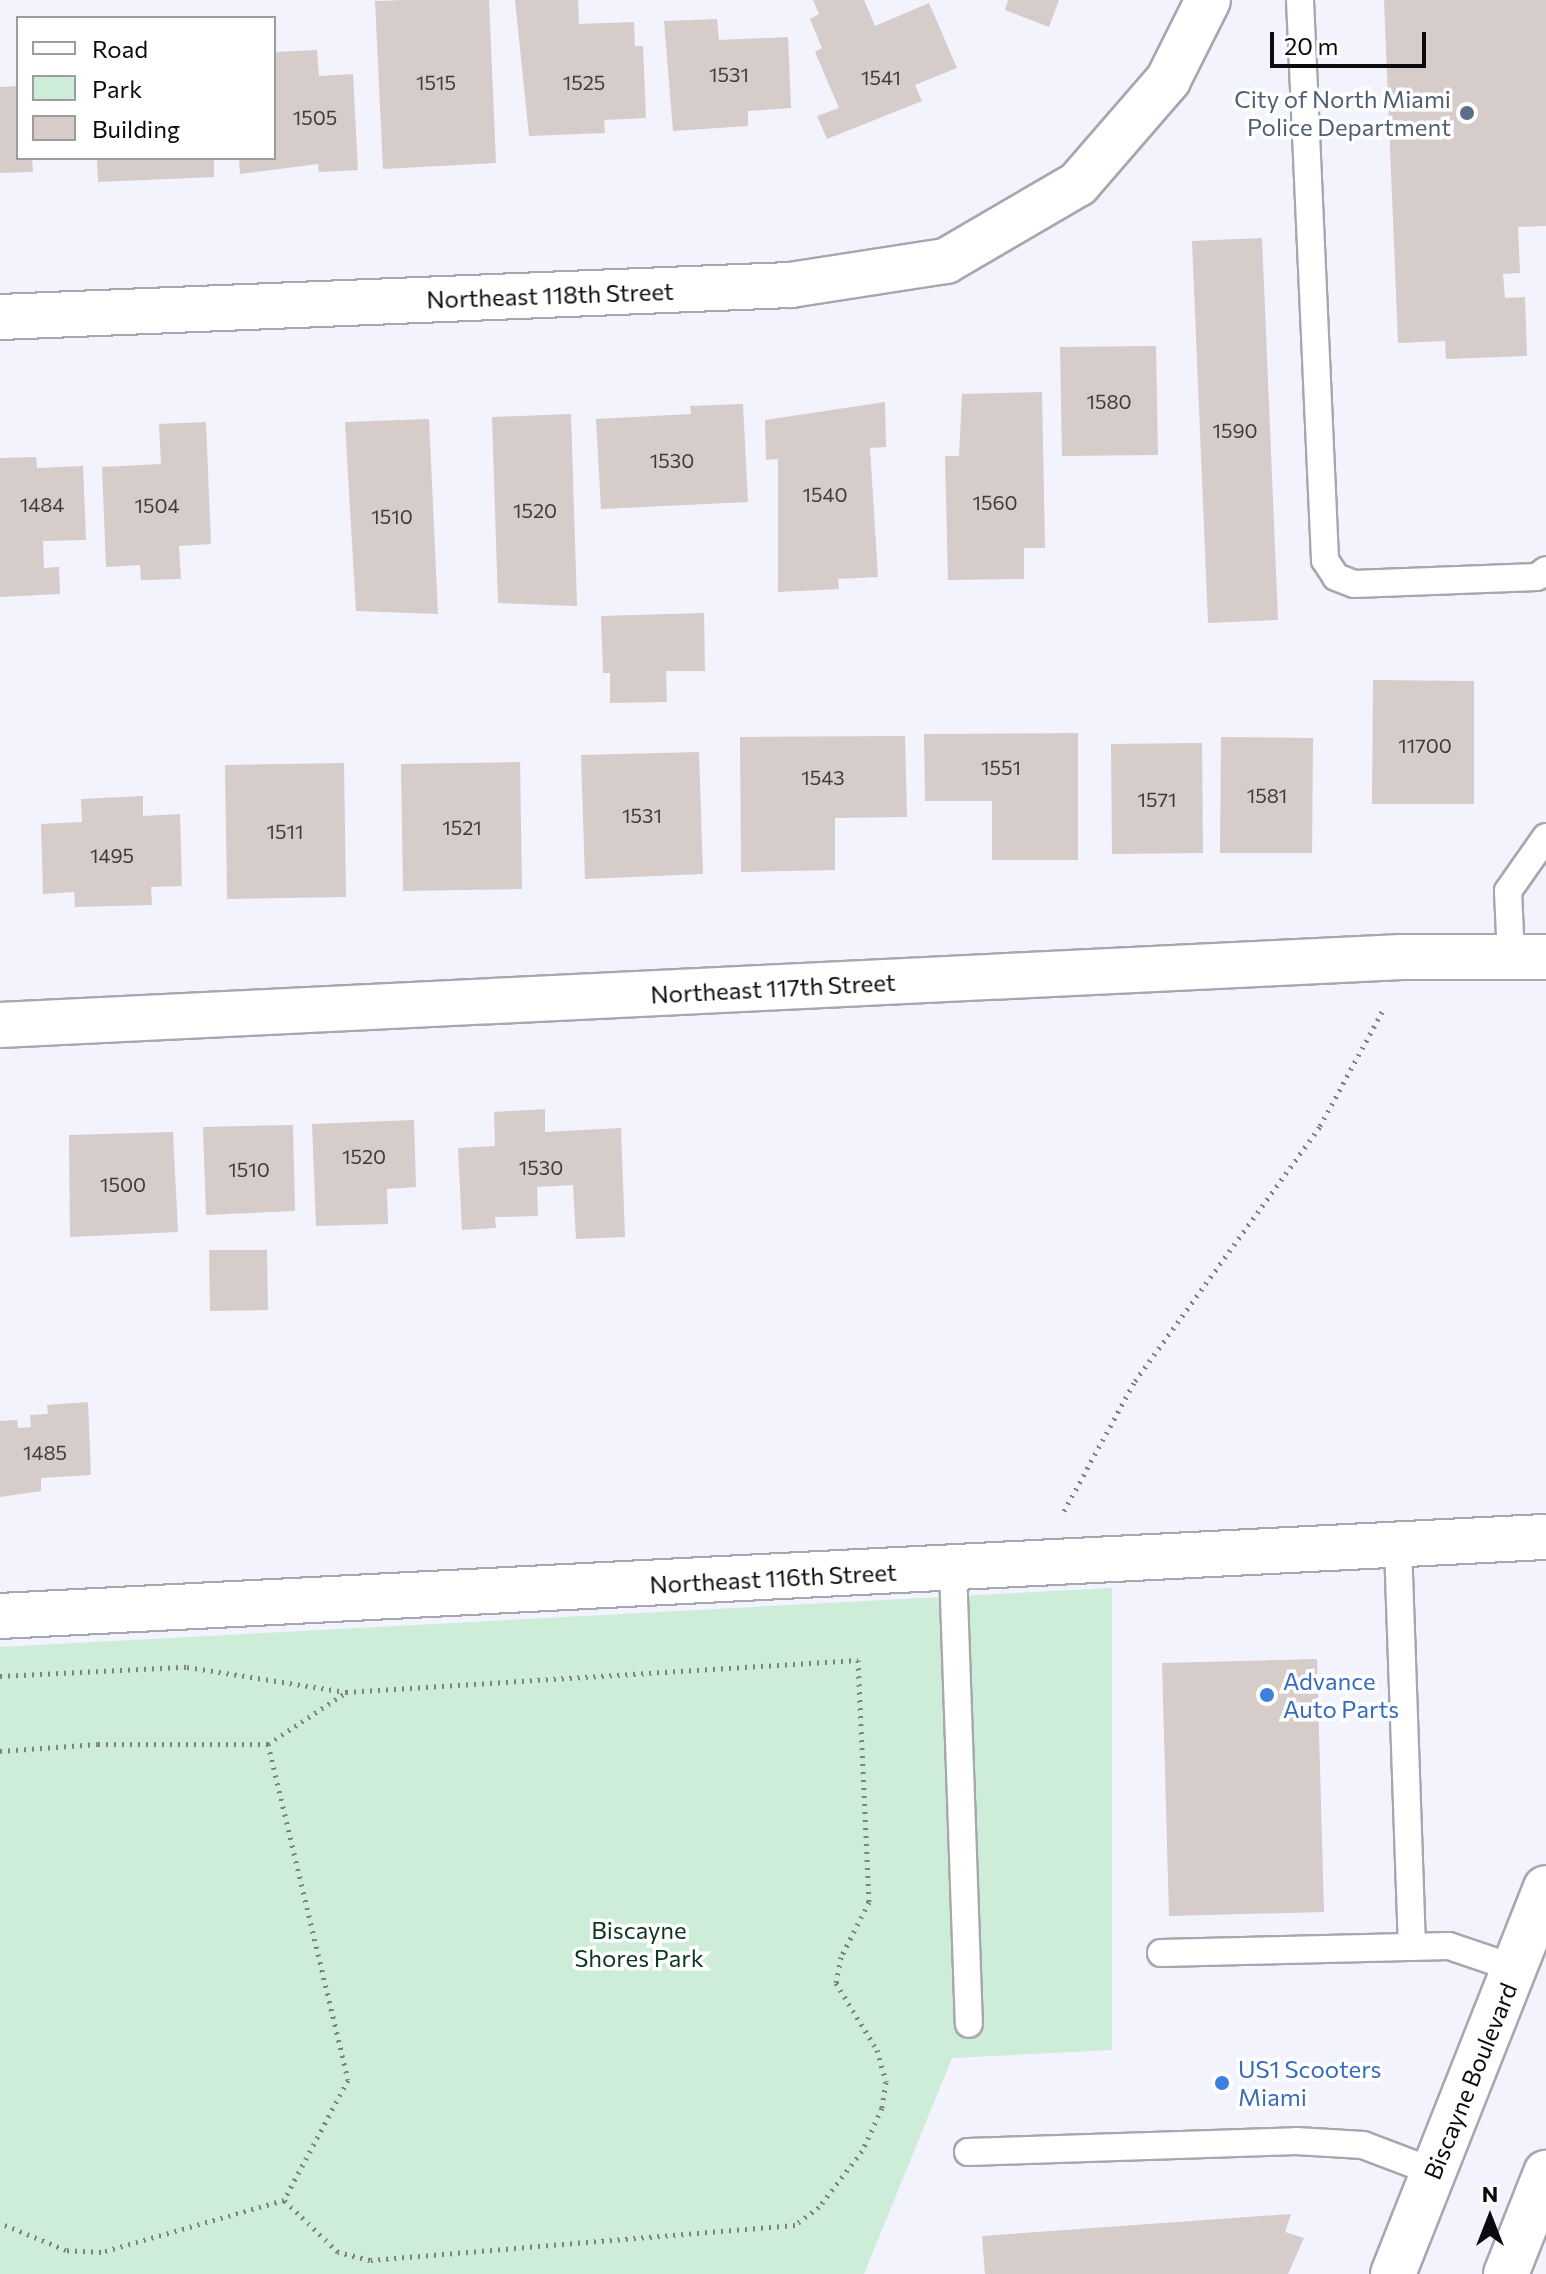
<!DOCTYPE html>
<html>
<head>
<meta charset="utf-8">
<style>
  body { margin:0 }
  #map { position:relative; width:1546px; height:2274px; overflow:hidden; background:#f2f3fc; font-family:Commissioner,sans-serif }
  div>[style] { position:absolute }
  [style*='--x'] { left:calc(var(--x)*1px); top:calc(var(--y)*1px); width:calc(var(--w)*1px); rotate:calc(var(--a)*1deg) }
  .green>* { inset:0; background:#cdedd8 }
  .building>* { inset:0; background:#d6ccc9 }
  .path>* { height:5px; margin-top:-2.5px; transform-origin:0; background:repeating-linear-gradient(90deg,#808187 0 2px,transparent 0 8px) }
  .roads { filter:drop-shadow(2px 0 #a6a7af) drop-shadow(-2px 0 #a6a7af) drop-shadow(0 2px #a6a7af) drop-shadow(0 -2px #a6a7af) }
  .service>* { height:26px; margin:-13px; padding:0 13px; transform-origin:13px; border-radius:13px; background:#fff }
  .minor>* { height:44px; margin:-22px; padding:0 22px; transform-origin:22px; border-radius:22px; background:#fff }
  .primary>* { height:44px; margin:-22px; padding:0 22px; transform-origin:22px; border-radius:22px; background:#fff }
  .dots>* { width:22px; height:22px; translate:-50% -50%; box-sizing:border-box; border:4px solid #fff; border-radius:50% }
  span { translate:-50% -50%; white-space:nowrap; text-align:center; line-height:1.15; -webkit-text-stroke:7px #fff; paint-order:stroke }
  .number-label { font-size:20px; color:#3e3b3d }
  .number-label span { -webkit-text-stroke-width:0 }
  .service-label { font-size:24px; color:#4e5e75 }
  .right { translate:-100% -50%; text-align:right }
  .street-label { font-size:24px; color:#0b0b0e }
  .shop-label { font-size:24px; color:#366cbe }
  .left { translate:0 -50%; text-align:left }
  .park-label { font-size:24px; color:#0b3620 }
  .legend { position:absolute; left:16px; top:16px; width:260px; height:144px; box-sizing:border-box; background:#fff; border:2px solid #9d9d9f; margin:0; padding:10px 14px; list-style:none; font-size:24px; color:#0b0b0e }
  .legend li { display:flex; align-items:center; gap:16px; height:40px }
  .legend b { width:40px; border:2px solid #9d9d9f }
  .north { position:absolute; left:1450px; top:2178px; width:80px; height:80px; -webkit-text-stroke:6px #fff; paint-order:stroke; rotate:0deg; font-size:22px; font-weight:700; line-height:32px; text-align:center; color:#0b0b0e }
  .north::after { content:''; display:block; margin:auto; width:28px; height:36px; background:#0b0b0e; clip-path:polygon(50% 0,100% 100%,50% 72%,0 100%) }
  .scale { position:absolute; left:1270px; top:32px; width:156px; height:36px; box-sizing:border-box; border:4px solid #0b0b0e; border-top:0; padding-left:10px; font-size:24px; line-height:28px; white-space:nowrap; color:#0b0b0e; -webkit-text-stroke:6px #fff; paint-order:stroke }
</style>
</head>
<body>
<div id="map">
  <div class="green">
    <i style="clip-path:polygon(1112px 1588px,1112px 2050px,952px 2058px,864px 2274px,0 2274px,0 1647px)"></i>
  </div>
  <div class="building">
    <i style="clip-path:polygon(405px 0,489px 0,496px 163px,383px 169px,375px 1px)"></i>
    <i style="clip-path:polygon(515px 0,578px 0,579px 24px,634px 22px,635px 46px,643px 46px,646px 118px,604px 120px,605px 133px,529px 136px)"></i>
    <i style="clip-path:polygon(813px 0,864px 0,875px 26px,929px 3px,957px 68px,915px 85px,922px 101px,827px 139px,817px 116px,839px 108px,815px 52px,822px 48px,810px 19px,819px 14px)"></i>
    <i style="clip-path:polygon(1008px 0,1059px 0,1049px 27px,1005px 10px)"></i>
    <i style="clip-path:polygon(1384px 0,1546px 0,1546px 226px,1518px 227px,1520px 273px,1503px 274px,1505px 298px,1525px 297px,1527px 356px,1446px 359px,1445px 341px,1398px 343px)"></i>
    <i style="clip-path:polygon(717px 19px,719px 40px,788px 37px,791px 108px,748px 111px,748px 126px,673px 131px,664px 21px)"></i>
    <i style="clip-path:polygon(317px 50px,319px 76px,353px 74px,358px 170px,319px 172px,318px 164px,240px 174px,239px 158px,274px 158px,274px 52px)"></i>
    <i style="clip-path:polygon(18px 86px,18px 158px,32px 158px,33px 172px,0 173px,0 87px)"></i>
    <i style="clip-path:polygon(97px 158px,214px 158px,214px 177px,98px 182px)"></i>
    <i style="clip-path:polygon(1262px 238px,1278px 620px,1208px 623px,1192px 241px)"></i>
    <i style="clip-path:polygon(1156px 346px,1158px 455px,1062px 456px,1060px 347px)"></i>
    <i style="clip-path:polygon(1042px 392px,1045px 548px,1024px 548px,1024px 579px,948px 580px,945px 456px,959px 456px,962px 394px)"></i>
    <i style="clip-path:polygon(885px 402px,886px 447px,870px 448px,878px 577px,838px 579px,839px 589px,778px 592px,778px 459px,766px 460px,765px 420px)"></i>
    <i style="clip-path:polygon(743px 404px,748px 502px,601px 509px,596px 419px,691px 414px,690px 406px)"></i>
    <i style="clip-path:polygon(571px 414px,577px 606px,498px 603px,492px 417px)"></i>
    <i style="clip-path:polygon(429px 419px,438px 614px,356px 611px,345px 422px)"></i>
    <i style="clip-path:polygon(206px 422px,211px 544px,179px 546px,181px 579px,141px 580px,140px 565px,106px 567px,102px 467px,161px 464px,159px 424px)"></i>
    <i style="clip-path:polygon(36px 457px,37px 468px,83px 466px,86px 540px,43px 541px,44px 568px,59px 567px,60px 594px,0 597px,0 458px)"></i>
    <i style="clip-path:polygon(704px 613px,705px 671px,666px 671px,667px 702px,610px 703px,610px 673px,603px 673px,601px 616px)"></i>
    <i style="clip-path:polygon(1373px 680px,1474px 681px,1474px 804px,1372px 804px)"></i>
    <i style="clip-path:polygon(1078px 733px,1078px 860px,992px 860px,992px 801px,925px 801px,924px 734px)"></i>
    <i style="clip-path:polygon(905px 736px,907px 817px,835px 818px,835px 870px,741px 872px,740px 737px)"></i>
    <i style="clip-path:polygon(1221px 737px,1313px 738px,1312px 853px,1220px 853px)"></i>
    <i style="clip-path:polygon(1202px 743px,1203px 853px,1112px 854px,1111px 744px)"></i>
    <i style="clip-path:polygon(699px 752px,703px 874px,585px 879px,581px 755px)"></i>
    <i style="clip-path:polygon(520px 762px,522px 889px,403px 891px,401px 764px)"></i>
    <i style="clip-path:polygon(344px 763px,346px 897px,227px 899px,225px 765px)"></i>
    <i style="clip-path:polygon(143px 796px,143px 816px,180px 814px,182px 886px,151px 887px,152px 905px,75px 907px,74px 892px,43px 894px,41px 824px,82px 822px,81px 799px)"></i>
    <i style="clip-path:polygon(545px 1109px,545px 1132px,621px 1128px,625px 1237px,576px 1239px,573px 1185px,537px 1187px,538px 1216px,495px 1217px,496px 1228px,462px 1230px,458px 1148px,495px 1146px,494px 1112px)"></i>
    <i style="clip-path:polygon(414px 1120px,416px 1187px,387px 1189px,388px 1224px,316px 1226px,312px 1124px)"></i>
    <i style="clip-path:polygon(293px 1125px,295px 1211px,206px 1215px,203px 1127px)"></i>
    <i style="clip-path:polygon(173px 1132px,178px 1232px,70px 1237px,69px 1135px)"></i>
    <i style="clip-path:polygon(209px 1250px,267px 1250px,268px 1310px,210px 1311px)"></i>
    <i style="clip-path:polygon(88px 1402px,91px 1475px,41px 1478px,41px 1491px,0 1497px,0 1421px,17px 1420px,18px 1428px,31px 1427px,30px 1415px,48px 1414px,47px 1405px)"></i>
    <i style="clip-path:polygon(1317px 1659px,1324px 1912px,1169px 1916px,1162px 1663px)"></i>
    <i style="clip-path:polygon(1291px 2214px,1285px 2232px,1304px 2238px,1288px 2274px,985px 2274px,982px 2236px)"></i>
  </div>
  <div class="path">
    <i style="--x:1064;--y:1511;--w:148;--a:-61.4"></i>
    <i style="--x:1135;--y:1381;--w:315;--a:-54"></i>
    <i style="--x:1320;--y:1126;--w:134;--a:-61.5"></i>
    <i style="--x:0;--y:1676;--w:187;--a:-2.8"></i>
    <i style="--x:187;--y:1667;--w:161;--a:8.9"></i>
    <i style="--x:346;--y:1692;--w:513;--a:-3.58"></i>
    <i style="--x:858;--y:1660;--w:242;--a:87.4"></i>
    <i style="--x:869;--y:1902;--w:62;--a:117"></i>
    <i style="--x:841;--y:1957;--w:26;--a:101"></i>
    <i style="--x:836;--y:1983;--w:79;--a:58.5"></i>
    <i style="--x:877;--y:2050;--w:33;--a:74"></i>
    <i style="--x:886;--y:2082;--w:26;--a:99"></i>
    <i style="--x:882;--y:2108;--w:47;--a:114.9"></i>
    <i style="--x:862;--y:2151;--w:71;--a:127.5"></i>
    <i style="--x:819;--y:2207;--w:30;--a:143"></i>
    <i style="--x:795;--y:2225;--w:426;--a:175.3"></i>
    <i style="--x:370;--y:2260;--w:33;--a:-166"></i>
    <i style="--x:338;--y:2252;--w:75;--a:-136.1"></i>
    <i style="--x:284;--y:2200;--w:190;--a:164.1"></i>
    <i style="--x:101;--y:2252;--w:35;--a:-177"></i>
    <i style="--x:66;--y:2250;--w:71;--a:-157.8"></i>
    <i style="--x:268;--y:1744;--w:345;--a:76.6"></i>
    <i style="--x:348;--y:2080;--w:136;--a:118.1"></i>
    <i style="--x:0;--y:1751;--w:98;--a:-4.1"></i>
    <i style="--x:98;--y:1744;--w:170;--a:0"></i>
    <i style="--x:268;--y:1744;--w:92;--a:-33.5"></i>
  </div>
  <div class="roads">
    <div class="service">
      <i style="--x:1300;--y:0;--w:561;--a:87.44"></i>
      <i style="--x:1325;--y:560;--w:20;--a:57"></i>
      <i style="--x:1336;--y:577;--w:19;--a:21"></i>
      <i style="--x:1354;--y:584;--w:183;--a:-2.2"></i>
      <i style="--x:1537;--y:577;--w:11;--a:-38"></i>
      <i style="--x:1511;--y:957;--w:66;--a:-92.6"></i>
      <i style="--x:1508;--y:891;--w:66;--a:-54.9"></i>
      <i style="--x:1398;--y:1546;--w:401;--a:88"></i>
      <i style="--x:953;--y:1569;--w:455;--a:88"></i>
      <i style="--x:1161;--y:1953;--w:288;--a:-1.4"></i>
      <i style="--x:1449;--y:1946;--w:69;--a:18.7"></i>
      <i style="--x:968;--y:2152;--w:328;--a:-1.9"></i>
      <i style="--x:1296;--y:2141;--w:67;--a:3.4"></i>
      <i style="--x:1363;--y:2145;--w:76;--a:20.8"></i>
    </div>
    <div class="minor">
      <i style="--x:0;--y:317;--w:792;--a:-2.32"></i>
      <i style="--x:791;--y:285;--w:157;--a:-8.8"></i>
      <i style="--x:946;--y:261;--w:153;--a:-30.3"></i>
      <i style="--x:1078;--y:184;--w:138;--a:-49.1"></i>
      <i style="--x:1168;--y:80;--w:89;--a:-63.4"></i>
      <i style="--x:0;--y:1025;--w:1403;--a:-2.78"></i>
      <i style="--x:1401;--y:957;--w:145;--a:0"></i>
      <i style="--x:0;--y:1616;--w:1548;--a:-2.93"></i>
    </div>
    <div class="primary">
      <i style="--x:1393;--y:2274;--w:415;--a:-68.4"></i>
      <i style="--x:1506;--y:2274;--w:109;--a:-68.4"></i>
    </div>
  </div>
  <div class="dots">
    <i style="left:1467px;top:113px;background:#5c6f8a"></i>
    <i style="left:1267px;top:1695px;background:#3f7fe0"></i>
    <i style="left:1222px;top:2083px;background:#3f7fe0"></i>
  </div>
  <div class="number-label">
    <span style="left:729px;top:74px">1531</span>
    <span style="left:881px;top:77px">1541</span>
    <span style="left:436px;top:82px">1515</span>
    <span style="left:584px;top:82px">1525</span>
    <span style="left:315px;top:117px">1505</span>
    <span style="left:1109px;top:401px">1580</span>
    <span style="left:1235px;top:430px">1590</span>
    <span style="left:672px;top:460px">1530</span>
    <span style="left:825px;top:494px">1540</span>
    <span style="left:995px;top:502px">1560</span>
    <span style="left:42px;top:504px">1484</span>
    <span style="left:157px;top:505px">1504</span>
    <span style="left:535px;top:510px">1520</span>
    <span style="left:392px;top:516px">1510</span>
    <span style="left:1425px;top:745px">11700</span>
    <span style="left:1001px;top:767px">1551</span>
    <span style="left:823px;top:777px">1543</span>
    <span style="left:1267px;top:795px">1581</span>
    <span style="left:1157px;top:799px">1571</span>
    <span style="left:642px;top:815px">1531</span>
    <span style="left:462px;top:827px">1521</span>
    <span style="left:285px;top:831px">1511</span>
    <span style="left:112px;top:855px">1495</span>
    <span style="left:364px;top:1156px">1520</span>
    <span style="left:541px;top:1167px">1530</span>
    <span style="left:249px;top:1169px">1510</span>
    <span style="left:123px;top:1184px">1500</span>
    <span style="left:45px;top:1452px">1485</span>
  </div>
  <div class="service-label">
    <span class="right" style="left:1451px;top:113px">City of North Miami<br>Police Department</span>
  </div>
  <div class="street-label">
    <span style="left:550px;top:295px;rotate:-2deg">Northeast 118th Street</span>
    <span style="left:773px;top:988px;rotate:-3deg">Northeast 117th Street</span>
    <span style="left:773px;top:1578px;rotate:-3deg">Northeast 116th Street</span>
    <span style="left:1470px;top:2081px;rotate:-68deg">Biscayne Boulevard</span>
  </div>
  <div class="shop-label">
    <span class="left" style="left:1283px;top:1695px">Advance<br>Auto Parts</span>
    <span class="left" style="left:1238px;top:2083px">US1 Scooters<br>Miami</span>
  </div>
  <div class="park-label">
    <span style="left:639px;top:1944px">Biscayne<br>Shores Park</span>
  </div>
  <ul class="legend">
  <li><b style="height:10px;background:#fff"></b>Road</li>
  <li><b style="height:22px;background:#cdedd8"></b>Park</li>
  <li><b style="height:22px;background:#d6ccc9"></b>Building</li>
  </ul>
  <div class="north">N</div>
  <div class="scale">20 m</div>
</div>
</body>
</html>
